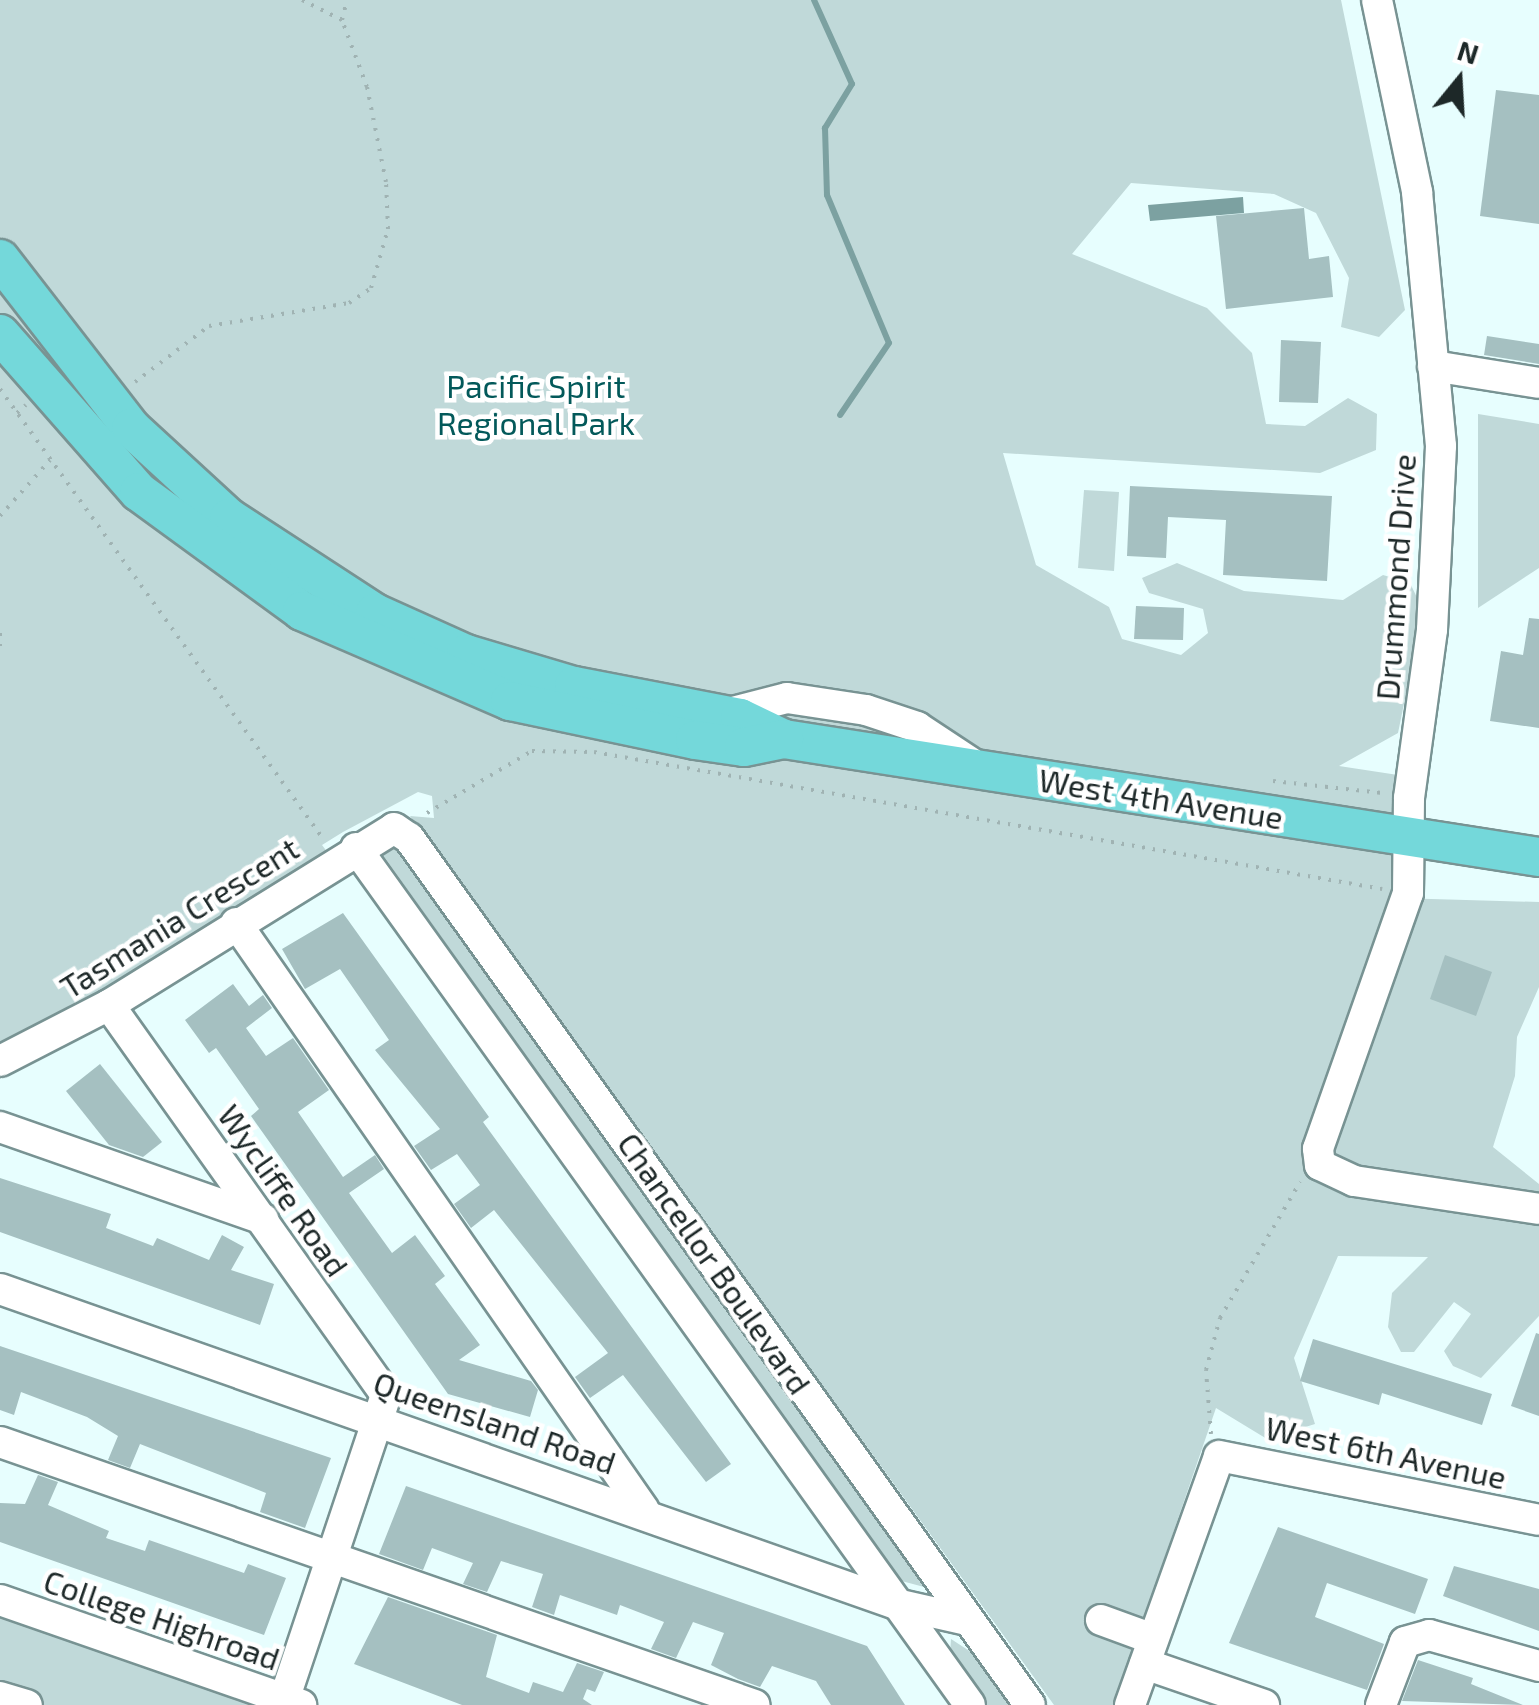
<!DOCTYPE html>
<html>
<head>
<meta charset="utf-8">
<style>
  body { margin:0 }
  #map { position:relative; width:1539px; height:1705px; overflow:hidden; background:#e7fefe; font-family:"Exo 2",sans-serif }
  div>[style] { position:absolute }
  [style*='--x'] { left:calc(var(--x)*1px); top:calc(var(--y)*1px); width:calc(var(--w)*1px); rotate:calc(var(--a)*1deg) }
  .green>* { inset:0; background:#c0d9d9 }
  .water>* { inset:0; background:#7ca1a1 }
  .stream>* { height:6px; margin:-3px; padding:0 3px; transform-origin:3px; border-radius:3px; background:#7ca1a1 }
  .building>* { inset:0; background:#a5c0c1 }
  .path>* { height:4px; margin-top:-2px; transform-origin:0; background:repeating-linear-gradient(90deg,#a0b3b3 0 2.5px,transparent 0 10.5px) }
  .roads { filter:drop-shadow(2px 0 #789393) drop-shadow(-2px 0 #789393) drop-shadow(0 2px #789393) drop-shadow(0 -2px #789393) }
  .minor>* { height:30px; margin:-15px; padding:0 15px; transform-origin:15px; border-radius:15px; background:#fff }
  .major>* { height:38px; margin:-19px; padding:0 19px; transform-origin:19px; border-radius:19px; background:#74d8da }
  span { translate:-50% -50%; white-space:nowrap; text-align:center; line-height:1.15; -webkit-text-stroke:9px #fff; paint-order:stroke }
  .park-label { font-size:32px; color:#03595a }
  .street-label { font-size:32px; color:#1d2828 }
  .north { position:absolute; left:1409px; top:30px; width:100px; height:100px; -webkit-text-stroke:8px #fff; paint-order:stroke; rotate:18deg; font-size:28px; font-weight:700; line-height:40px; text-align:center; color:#1d2828 }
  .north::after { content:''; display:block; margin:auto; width:35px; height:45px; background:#1d2828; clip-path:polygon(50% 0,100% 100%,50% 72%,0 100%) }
</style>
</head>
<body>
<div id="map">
  <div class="green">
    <i style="clip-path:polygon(0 0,1341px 0,1405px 310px,1379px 337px,1341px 327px,1349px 278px,1316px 213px,1274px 194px,1131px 183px,1072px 254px,1207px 308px,1252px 353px,1266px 424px,1305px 426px,1348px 398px,1377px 414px,1376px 450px,1320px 473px,1003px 453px,1036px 565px,1109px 607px,1122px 639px,1181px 655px,1208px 633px,1203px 609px,1149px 593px,1142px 578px,1177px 563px,1244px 591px,1343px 600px,1383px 575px,1410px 583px,1423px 610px,1398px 733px,1339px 766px,1398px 775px,1397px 898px,1539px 902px,1539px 987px,1517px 1037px,1515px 1076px,1493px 1147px,1539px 1184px,1539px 1316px,1481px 1378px,1453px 1366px,1444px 1351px,1471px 1314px,1454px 1302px,1414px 1352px,1401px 1352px,1388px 1327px,1392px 1293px,1428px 1257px,1338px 1256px,1294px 1358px,1315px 1424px,1267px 1439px,1216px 1408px,1114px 1705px,1054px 1705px,410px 816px,434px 818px,432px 796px,418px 792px,343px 832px,322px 845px,328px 853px,0 1050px)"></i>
    <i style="clip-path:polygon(1478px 414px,1539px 424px,1539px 568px,1478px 608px)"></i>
    <i style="clip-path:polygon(1084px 490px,1119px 492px,1114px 571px,1078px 568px)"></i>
    <i style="clip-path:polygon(397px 847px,829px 1443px,924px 1587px,898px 1580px,383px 855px)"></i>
    <i style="clip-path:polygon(0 1615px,257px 1705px,0 1705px)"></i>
    <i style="clip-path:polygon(951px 1639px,971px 1652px,1011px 1705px,986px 1705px,950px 1655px)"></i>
  </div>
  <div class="water">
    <i style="clip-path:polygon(1243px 197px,1244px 213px,1150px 221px,1148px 205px)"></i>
  </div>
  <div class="stream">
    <i style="--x:814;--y:0;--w:92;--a:65.7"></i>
    <i style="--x:852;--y:84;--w:52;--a:121.5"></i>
    <i style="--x:825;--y:128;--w:67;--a:88.3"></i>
    <i style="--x:827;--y:195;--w:160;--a:67.3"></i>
    <i style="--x:889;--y:343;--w:87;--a:124.2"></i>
  </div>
  <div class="building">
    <i style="clip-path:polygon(1496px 90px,1539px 95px,1539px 224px,1480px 216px)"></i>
    <i style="clip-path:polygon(1304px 208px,1309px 259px,1329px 256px,1333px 297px,1226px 309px,1216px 216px)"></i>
    <i style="clip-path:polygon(1487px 336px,1539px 344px,1539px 364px,1484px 355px)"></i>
    <i style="clip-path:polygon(1281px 340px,1321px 342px,1318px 403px,1279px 402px)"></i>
    <i style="clip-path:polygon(1130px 486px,1332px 496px,1327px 581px,1223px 575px,1226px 520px,1168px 517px,1166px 558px,1127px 556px)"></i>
    <i style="clip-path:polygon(1136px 606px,1184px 608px,1183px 640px,1134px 639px)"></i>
    <i style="clip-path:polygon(1529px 618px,1539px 619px,1539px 728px,1490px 721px,1501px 651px,1523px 655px)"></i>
    <i style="clip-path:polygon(343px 913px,489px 1117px,483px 1122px,731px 1464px,706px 1482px,623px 1375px,590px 1398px,575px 1377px,608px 1353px,494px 1210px,471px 1228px,454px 1204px,480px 1185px,457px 1154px,431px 1170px,414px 1146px,440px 1129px,375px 1050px,389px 1040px,340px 969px,305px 989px,282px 949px)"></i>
    <i style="clip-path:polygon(1445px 955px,1492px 972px,1476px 1016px,1430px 999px)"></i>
    <i style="clip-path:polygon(233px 984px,249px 1006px,263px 995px,272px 1008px,246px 1028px,266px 1056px,293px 1038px,329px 1090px,298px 1112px,343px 1177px,375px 1155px,384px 1169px,349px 1193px,392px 1253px,415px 1235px,445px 1276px,435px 1284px,480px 1345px,459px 1360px,531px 1381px,538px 1390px,530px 1417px,448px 1394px,251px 1116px,259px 1109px,216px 1048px,209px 1053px,185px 1020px)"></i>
    <i style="clip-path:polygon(100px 1064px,162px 1142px,143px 1157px,109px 1145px,66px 1091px)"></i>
    <i style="clip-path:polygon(0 1178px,111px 1214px,106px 1228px,153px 1246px,157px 1238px,209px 1260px,222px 1235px,244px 1247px,231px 1270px,274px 1284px,260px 1325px,0 1232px)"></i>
    <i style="clip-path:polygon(1536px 1333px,1539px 1334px,1539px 1416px,1511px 1406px)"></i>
    <i style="clip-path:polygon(1313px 1339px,1492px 1394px,1482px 1425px,1382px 1393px,1379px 1405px,1300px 1381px)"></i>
    <i style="clip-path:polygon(0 1346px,331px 1458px,305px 1528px,260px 1512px,266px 1493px,140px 1444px,130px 1468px,108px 1460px,118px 1436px,87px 1417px,21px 1392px,14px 1415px,0 1410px)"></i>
    <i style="clip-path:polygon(38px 1475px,58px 1482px,48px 1505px,109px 1531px,106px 1538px,145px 1551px,149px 1540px,244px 1573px,248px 1564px,286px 1578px,264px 1635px,0 1542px,0 1503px,25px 1504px)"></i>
    <i style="clip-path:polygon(406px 1486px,867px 1646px,905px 1705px,831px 1705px,816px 1681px,772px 1666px,760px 1687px,738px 1679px,711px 1665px,724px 1633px,693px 1622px,676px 1658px,651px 1649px,664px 1622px,620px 1605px,617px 1615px,560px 1595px,554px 1615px,532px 1607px,543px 1574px,501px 1561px,487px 1592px,463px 1584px,473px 1563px,432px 1548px,423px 1570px,379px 1554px)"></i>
    <i style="clip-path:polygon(1278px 1527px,1428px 1579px,1415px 1614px,1327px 1583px,1315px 1617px,1384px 1644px,1367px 1690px,1229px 1643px)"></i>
    <i style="clip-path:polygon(1454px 1566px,1539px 1589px,1539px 1631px,1443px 1596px)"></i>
    <i style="clip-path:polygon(388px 1597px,497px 1635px,486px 1677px,529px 1693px,533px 1682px,563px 1692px,577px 1663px,604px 1672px,595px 1692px,587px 1689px,583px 1699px,592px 1705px,462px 1705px,354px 1664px)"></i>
    <i style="clip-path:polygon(1418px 1660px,1473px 1678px,1471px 1684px,1523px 1705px,1402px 1701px)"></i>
  </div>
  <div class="path">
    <i style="--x:302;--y:0;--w:45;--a:26.6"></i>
    <i style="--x:135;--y:382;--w:93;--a:-37.1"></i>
    <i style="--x:209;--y:326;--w:142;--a:-9.3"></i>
    <i style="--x:349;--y:303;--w:27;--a:-34"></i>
    <i style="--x:371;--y:288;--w:61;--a:-73.9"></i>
    <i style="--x:388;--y:229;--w:47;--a:-92.4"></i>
    <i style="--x:386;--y:182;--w:97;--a:-101.3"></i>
    <i style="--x:367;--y:87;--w:72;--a:-110.5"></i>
    <i style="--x:342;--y:20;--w:21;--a:-76"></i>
    <i style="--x:0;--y:389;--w:555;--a:54.31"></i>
    <i style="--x:17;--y:413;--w:12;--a:-42"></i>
    <i style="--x:0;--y:516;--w:75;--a:-48.2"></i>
    <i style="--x:0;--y:633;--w:16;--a:90"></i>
    <i style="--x:1273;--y:781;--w:110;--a:6.3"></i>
    <i style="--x:427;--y:813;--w:122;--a:-30.6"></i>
    <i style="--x:532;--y:751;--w:62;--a:0.9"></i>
    <i style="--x:594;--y:752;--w:800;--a:9.86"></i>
    <i style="--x:1211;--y:1434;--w:64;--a:-94.5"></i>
    <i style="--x:1206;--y:1370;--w:54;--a:-74.9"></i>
    <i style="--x:1220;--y:1318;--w:158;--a:-59.5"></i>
  </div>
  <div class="roads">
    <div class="minor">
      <i style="--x:1377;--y:0;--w:196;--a:78.2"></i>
      <i style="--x:1417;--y:192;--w:255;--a:84.6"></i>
      <i style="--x:1441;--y:446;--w:184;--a:92.8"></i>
      <i style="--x:1432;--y:630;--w:170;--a:97.8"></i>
      <i style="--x:1409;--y:798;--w:95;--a:90.6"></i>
      <i style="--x:1408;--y:893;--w:271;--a:109.4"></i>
      <i style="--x:1318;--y:1149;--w:16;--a:83"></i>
      <i style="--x:1320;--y:1165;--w:38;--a:25"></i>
      <i style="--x:1354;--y:1181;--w:187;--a:8.6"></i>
      <i style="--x:1433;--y:366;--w:107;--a:9.1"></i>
      <i style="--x:721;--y:715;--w:68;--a:-14.4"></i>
      <i style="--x:787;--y:698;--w:80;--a:8.6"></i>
      <i style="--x:866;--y:710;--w:54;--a:18.4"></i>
      <i style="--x:917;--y:727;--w:74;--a:33.5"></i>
      <i style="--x:356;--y:848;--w:1054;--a:54.38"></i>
      <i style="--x:236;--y:923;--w:715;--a:55.2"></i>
      <i style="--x:109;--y:1005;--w:478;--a:54.6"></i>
      <i style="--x:386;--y:1395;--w:321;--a:108.5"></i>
      <i style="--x:0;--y:1061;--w:123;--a:-27.2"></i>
      <i style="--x:109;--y:1005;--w:335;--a:-31.8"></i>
      <i style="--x:394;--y:828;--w:18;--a:34"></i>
      <i style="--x:409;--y:838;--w:1066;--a:54.39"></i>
      <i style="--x:0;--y:1127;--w:279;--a:19.3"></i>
      <i style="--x:0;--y:1289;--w:950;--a:19.37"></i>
      <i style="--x:896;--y:1604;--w:73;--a:12.7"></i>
      <i style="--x:0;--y:1442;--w:799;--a:19.21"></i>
      <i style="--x:0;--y:1600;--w:319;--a:19.2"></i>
      <i style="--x:1101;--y:1620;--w:55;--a:20.1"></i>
      <i style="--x:1145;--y:1664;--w:126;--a:19"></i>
      <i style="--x:0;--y:1697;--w:28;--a:17"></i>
      <i style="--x:1130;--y:1705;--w:264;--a:-70.3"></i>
      <i style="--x:1219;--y:1456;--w:326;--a:11.3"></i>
      <i style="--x:1381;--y:1705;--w:67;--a:-69.1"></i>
      <i style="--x:1405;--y:1642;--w:25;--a:-16"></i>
      <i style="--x:1429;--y:1635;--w:114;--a:15.7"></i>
    </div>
    <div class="major">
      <i style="--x:0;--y:259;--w:214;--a:52.2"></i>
      <i style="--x:131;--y:428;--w:133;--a:42.6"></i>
      <i style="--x:229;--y:518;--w:174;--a:33.1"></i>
      <i style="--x:375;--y:613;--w:100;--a:24.3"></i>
      <i style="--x:466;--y:654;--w:113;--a:16.5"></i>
      <i style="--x:574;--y:686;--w:169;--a:10.9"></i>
      <i style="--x:740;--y:718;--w:49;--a:25.5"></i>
      <i style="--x:784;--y:739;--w:764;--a:8.88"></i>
      <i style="--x:0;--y:334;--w:210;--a:48.7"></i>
      <i style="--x:139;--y:492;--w:202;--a:36.1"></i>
      <i style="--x:302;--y:611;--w:227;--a:23.4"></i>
      <i style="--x:510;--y:701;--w:189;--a:11.9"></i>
      <i style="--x:695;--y:740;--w:49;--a:8.1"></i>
      <i style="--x:744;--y:747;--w:41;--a:-11.3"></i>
    </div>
  </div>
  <div class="park-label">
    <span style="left:536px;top:404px">Pacific Spirit<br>Regional Park</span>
  </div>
  <div class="street-label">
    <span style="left:1395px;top:577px;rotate:-86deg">Drummond Drive</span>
    <span style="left:1161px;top:798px;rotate:9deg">West 4th Avenue</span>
    <span style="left:179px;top:917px;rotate:-32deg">Tasmania Crescent</span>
    <span style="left:284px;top:1190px;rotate:55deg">Wycliffe Road</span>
    <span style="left:715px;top:1263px;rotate:55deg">Chancellor Boulevard</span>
    <span style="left:495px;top:1422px;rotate:19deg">Queensland Road</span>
    <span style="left:1386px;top:1452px;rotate:12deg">West 6th Avenue</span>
    <span style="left:162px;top:1619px;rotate:19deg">College Highroad</span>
  </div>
  <div class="north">N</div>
</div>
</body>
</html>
